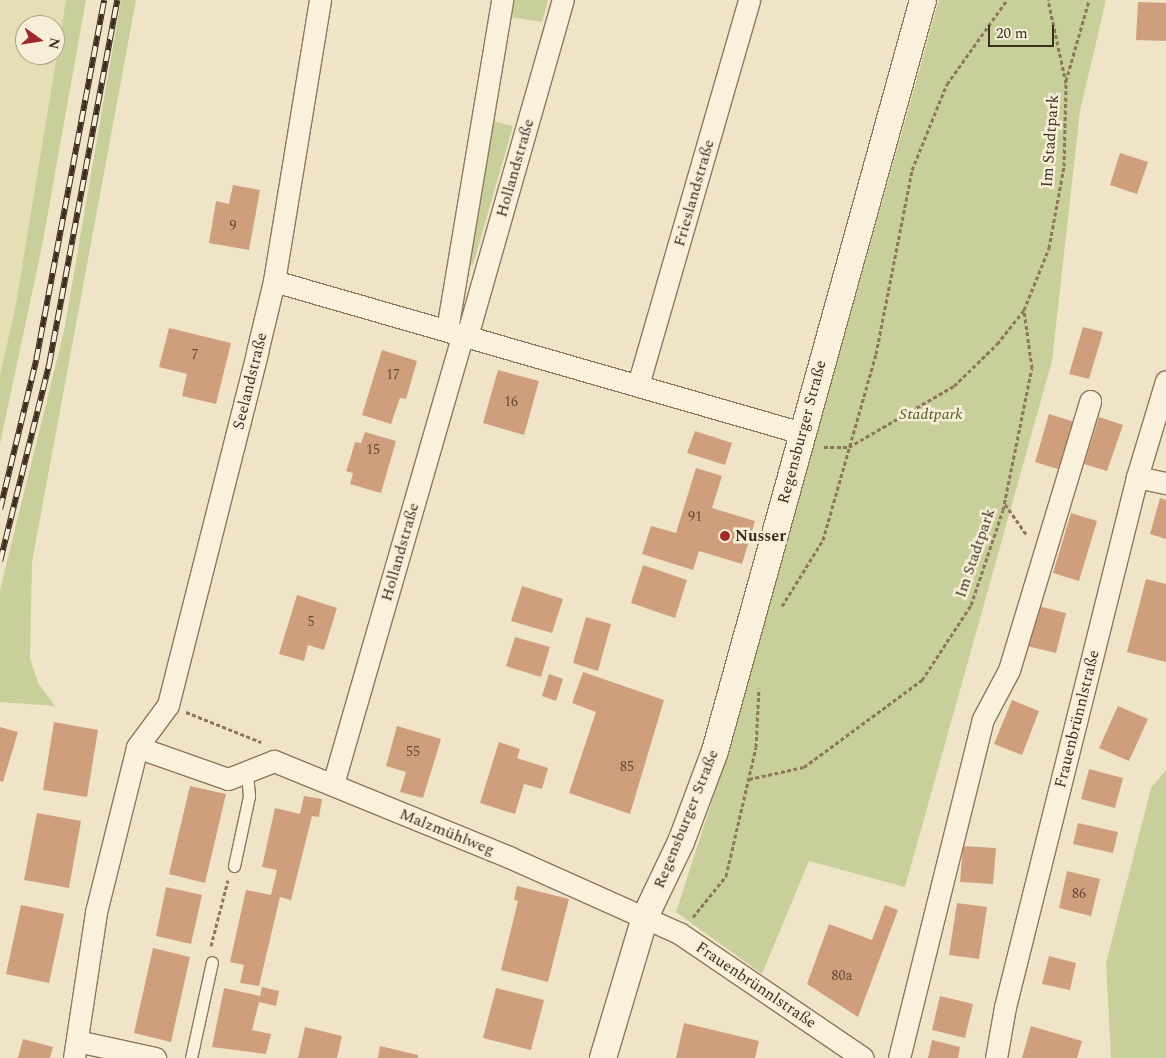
<!DOCTYPE html>
<html>
<head>
<meta charset="utf-8">
<style>
  body { margin:0 }
  #map { position:relative; width:1166px; height:1058px; overflow:hidden; background:#f0e4c8; font-family:Spectral,serif }
  div>[style] { position:absolute }
  [style*='--x'] { left:calc(var(--x)*1px); top:calc(var(--y)*1px); width:calc(var(--w)*1px); rotate:calc(var(--a)*1deg) }
  .farmland>* { inset:0; background:#e6deb5 }
  .green>* { inset:0; background:#c9cf9b }
  .building>* { inset:0; background:#cf9f7d }
  .path>* { height:3px; margin-top:-1.5px; transform-origin:0; background:repeating-linear-gradient(90deg,#8d765c 0 4px,transparent 0 6.5px) }
  .roads { filter:drop-shadow(1px 0 #8d765c) drop-shadow(-1px 0 #8d765c) drop-shadow(0 1px #8d765c) drop-shadow(0 -1px #8d765c) }
  .service>* { height:11px; margin:-5.5px; padding:0 5.5px; transform-origin:5.5px; border-radius:5.5px; background:#faf1dc }
  .minor>* { height:21px; margin:-10.5px; padding:0 10.5px; transform-origin:10.5px; border-radius:10.5px; background:#faf1dc }
  .tertiary>* { height:26px; margin:-13px; padding:0 13px; transform-origin:13px; border-radius:13px; background:#faf1dc }
  .rail>* { height:5.5px; margin-top:-2.75px; transform-origin:0; background:repeating-linear-gradient(90deg,#f7eed8 0 11px,#3d2e20 0 22px); box-sizing:border-box; border-block:1px solid #3d2e20 }
  .dots>* { width:14px; height:14px; translate:-50% -50%; box-sizing:border-box; border:2px solid #f7eed8; border-radius:50% }
  span { translate:-50% -50%; white-space:nowrap; text-align:center; line-height:1.15; -webkit-text-stroke:5px #f7eed8; paint-order:stroke }
  .number-label { font-size:14px; color:#624a37 }
  .number-label span { -webkit-text-stroke-width:0 }
  .street-label { font-size:16px; color:#3d2e20 }
  .park-label { font-size:16px; color:#4d5a26; font-style:italic }
  .poi-label { font-size:16px; color:#3d2e20; font-weight:700 }
  .left { translate:0 -50%; text-align:left }
  .north { position:absolute; left:15px; top:15px; width:50px; height:50px; box-sizing:border-box; background:#f7eed8; border:1px solid #ada18e; border-radius:50%; rotate:103deg; font-size:14px; font-weight:700; line-height:20px; text-align:center; color:#3d2e20 }
  .north::after { content:''; display:block; margin:auto; width:18px; height:22px; background:#9e2a2b; clip-path:polygon(50% 0,100% 100%,50% 72%,0 100%) }
  .scale { position:absolute; left:988px; top:25px; width:66px; height:22px; box-sizing:border-box; border:2px solid #3d2e20; border-top:0; padding-left:6px; font-size:15px; line-height:18px; white-space:nowrap; color:#3d2e20; -webkit-text-stroke:4px #f7eed8; paint-order:stroke }
</style>
</head>
<body>
<div id="map">
  <div class="farmland">
    <i style="clip-path:polygon(evenodd,0 0,66px 0,16px 304px,0 375px,0 0,25px 25px,55px 25px,55px 55px,25px 55px,25px 25px)"></i>
  </div>
  <div class="green">
    <i style="clip-path:polygon(66px 0,86px 0,42px 246px,0 444px,0 375px,16px 304px)"></i>
    <i style="clip-path:polygon(121px 0,136px 0,32px 562px,30px 658px,38px 683px,55px 706px,0 702px,0 590px,64px 331px)"></i>
    <i style="clip-path:polygon(513px 0,548px 0,542px 22px,510px 17px)"></i>
    <i style="clip-path:polygon(939px 0,1106px 0,1080px 111px,1052px 361px,905px 887px,809px 861px,762px 974px,676px 912px,726px 758px)"></i>
    <i style="clip-path:polygon(493px 121px,513px 126px,473px 265px,468px 265px)"></i>
    <i style="clip-path:polygon(1166px 770px,1166px 1058px,1111px 1058px,1106px 963px,1151px 788px)"></i>
  </div>
  <div class="building">
    <i style="clip-path:polygon(1138px 2px,1166px 3px,1166px 41px,1136px 40px)"></i>
    <i style="clip-path:polygon(1120px 153px,1148px 162px,1137px 194px,1110px 185px)"></i>
    <i style="clip-path:polygon(233px 185px,260px 190px,249px 250px,209px 243px,216px 201px,229px 204px)"></i>
    <i style="clip-path:polygon(1083px 327px,1103px 332px,1089px 379px,1069px 374px)"></i>
    <i style="clip-path:polygon(169px 328px,231px 343px,216px 404px,182px 396px,187px 374px,159px 367px)"></i>
    <i style="clip-path:polygon(382px 350px,417px 361px,406px 399px,400px 398px,391px 424px,362px 415px)"></i>
    <i style="clip-path:polygon(498px 370px,539px 381px,524px 435px,483px 423px)"></i>
    <i style="clip-path:polygon(1049px 414px,1075px 422px,1061px 470px,1035px 462px)"></i>
    <i style="clip-path:polygon(1099px 417px,1123px 425px,1107px 471px,1084px 464px)"></i>
    <i style="clip-path:polygon(695px 431px,732px 443px,725px 465px,687px 453px)"></i>
    <i style="clip-path:polygon(365px 432px,396px 441px,381px 493px,350px 484px,353px 473px,346px 471px,351px 456px,355px 442px,361px 443px)"></i>
    <i style="clip-path:polygon(696px 468px,722px 476px,712px 508px,755px 521px,742px 564px,699px 551px,693px 570px,642px 554px,651px 526px,676px 533px)"></i>
    <i style="clip-path:polygon(1160px 498px,1166px 500px,1166px 539px,1150px 534px)"></i>
    <i style="clip-path:polygon(1071px 513px,1097px 521px,1079px 581px,1053px 573px)"></i>
    <i style="clip-path:polygon(643px 565px,687px 580px,675px 618px,631px 603px)"></i>
    <i style="clip-path:polygon(1146px 579px,1166px 584px,1166px 662px,1127px 652px)"></i>
    <i style="clip-path:polygon(522px 586px,563px 599px,552px 633px,511px 621px)"></i>
    <i style="clip-path:polygon(297px 595px,337px 608px,324px 650px,308px 645px,304px 661px,279px 654px)"></i>
    <i style="clip-path:polygon(1034px 605px,1066px 613px,1056px 653px,1023px 645px)"></i>
    <i style="clip-path:polygon(586px 617px,611px 624px,598px 671px,573px 663px)"></i>
    <i style="clip-path:polygon(515px 637px,550px 647px,541px 677px,506px 666px)"></i>
    <i style="clip-path:polygon(583px 672px,664px 700px,630px 814px,569px 793px,596px 712px,572px 703px)"></i>
    <i style="clip-path:polygon(549px 674px,563px 679px,556px 701px,542px 696px)"></i>
    <i style="clip-path:polygon(1012px 700px,1039px 711px,1022px 755px,994px 744px)"></i>
    <i style="clip-path:polygon(1118px 706px,1148px 719px,1129px 761px,1099px 748px)"></i>
    <i style="clip-path:polygon(54px 722px,98px 730px,87px 797px,43px 790px)"></i>
    <i style="clip-path:polygon(397px 726px,441px 739px,423px 798px,400px 792px,406px 772px,386px 766px)"></i>
    <i style="clip-path:polygon(0 727px,18px 732px,3px 782px,0 781px)"></i>
    <i style="clip-path:polygon(499px 742px,520px 749px,517px 758px,548px 768px,542px 789px,524px 784px,515px 814px,480px 803px)"></i>
    <i style="clip-path:polygon(1089px 769px,1123px 778px,1115px 808px,1081px 799px)"></i>
    <i style="clip-path:polygon(190px 786px,226px 794px,205px 883px,169px 874px)"></i>
    <i style="clip-path:polygon(304px 796px,322px 799px,319px 817px,312px 816px,291px 900px,280px 897px,259px 986px,240px 983px,244px 965px,230px 962px,246px 890px,271px 895px,277px 870px,262px 867px,275px 808px,300px 814px)"></i>
    <i style="clip-path:polygon(37px 813px,81px 821px,69px 888px,24px 880px)"></i>
    <i style="clip-path:polygon(1078px 823px,1118px 832px,1113px 853px,1073px 844px)"></i>
    <i style="clip-path:polygon(963px 846px,996px 848px,993px 884px,960px 882px)"></i>
    <i style="clip-path:polygon(1067px 871px,1100px 879px,1091px 916px,1059px 908px)"></i>
    <i style="clip-path:polygon(517px 886px,569px 899px,548px 982px,501px 970px,518px 901px,514px 900px)"></i>
    <i style="clip-path:polygon(166px 887px,202px 895px,191px 944px,156px 936px)"></i>
    <i style="clip-path:polygon(957px 903px,987px 907px,979px 959px,949px 955px)"></i>
    <i style="clip-path:polygon(21px 905px,64px 914px,49px 983px,6px 974px)"></i>
    <i style="clip-path:polygon(885px 905px,898px 910px,858px 1017px,807px 984px,829px 924px,872px 940px)"></i>
    <i style="clip-path:polygon(153px 948px,190px 957px,171px 1042px,134px 1033px)"></i>
    <i style="clip-path:polygon(1049px 956px,1076px 963px,1070px 990px,1042px 984px)"></i>
    <i style="clip-path:polygon(262px 987px,279px 991px,276px 1006px,259px 1002px,252px 1030px,271px 1034px,266px 1054px,212px 1047px,224px 988px,260px 996px)"></i>
    <i style="clip-path:polygon(496px 988px,544px 1000px,531px 1050px,483px 1038px)"></i>
    <i style="clip-path:polygon(940px 996px,973px 1004px,965px 1038px,932px 1030px)"></i>
    <i style="clip-path:polygon(684px 1023px,759px 1041px,755px 1058px,676px 1058px)"></i>
    <i style="clip-path:polygon(1031px 1026px,1082px 1041px,1077px 1058px,1022px 1058px)"></i>
    <i style="clip-path:polygon(305px 1027px,342px 1036px,337px 1058px,298px 1058px)"></i>
    <i style="clip-path:polygon(23px 1039px,53px 1047px,50px 1058px,18px 1058px)"></i>
    <i style="clip-path:polygon(932px 1040px,960px 1047px,958px 1058px,928px 1058px)"></i>
    <i style="clip-path:polygon(380px 1046px,418px 1055px,418px 1058px,378px 1058px)"></i>
  </div>
  <div class="path">
    <i style="--x:1066;--y:81;--w:84;--a:-74.1"></i>
    <i style="--x:824;--y:447;--w:25;--a:0"></i>
    <i style="--x:849;--y:447;--w:121;--a:-30.2"></i>
    <i style="--x:954;--y:386;--w:60;--a:-44.3"></i>
    <i style="--x:997;--y:344;--w:43;--a:-51.5"></i>
    <i style="--x:1024;--y:310;--w:67;--a:-68"></i>
    <i style="--x:1049;--y:248;--w:83;--a:-79.6"></i>
    <i style="--x:1064;--y:166;--w:83;--a:-88.6"></i>
    <i style="--x:1066;--y:83;--w:85;--a:-102.2"></i>
    <i style="--x:1005;--y:504;--w:38;--a:55"></i>
    <i style="--x:782;--y:606;--w:78;--a:-58.2"></i>
    <i style="--x:823;--y:540;--w:193;--a:-74.1"></i>
    <i style="--x:876;--y:354;--w:187;--a:-78.9"></i>
    <i style="--x:912;--y:170;--w:93;--a:-67.9"></i>
    <i style="--x:947;--y:84;--w:103;--a:-54.5"></i>
    <i style="--x:186;--y:712;--w:81;--a:21.8"></i>
    <i style="--x:749;--y:779;--w:56;--a:-12.3"></i>
    <i style="--x:804;--y:767;--w:147;--a:-36.4"></i>
    <i style="--x:922;--y:680;--w:90;--a:-56.8"></i>
    <i style="--x:971;--y:605;--w:100;--a:-71.4"></i>
    <i style="--x:1003;--y:510;--w:145;--a:-78.5"></i>
    <i style="--x:1032;--y:368;--w:59;--a:-97.9"></i>
    <i style="--x:693;--y:917;--w:53;--a:-51.2"></i>
    <i style="--x:726;--y:876;--w:132;--a:-76.9"></i>
    <i style="--x:756;--y:747;--w:59;--a:-87.1"></i>
    <i style="--x:211;--y:946;--w:68;--a:-75.6"></i>
  </div>
  <div class="roads">
    <div class="service">
      <i style="--x:234;--y:866;--w:72;--a:-77.9"></i>
      <i style="--x:249;--y:796;--w:22;--a:-95"></i>
      <i style="--x:191;--y:1058;--w:98;--a:-77.7"></i>
    </div>
    <div class="minor">
      <i style="--x:274;--y:281;--w:549;--a:16.06"></i>
      <i style="--x:447;--y:330;--w:335;--a:-80.5"></i>
      <i style="--x:467;--y:336;--w:349;--a:-74.1"></i>
      <i style="--x:638;--y:385;--w:401;--a:-73.9"></i>
      <i style="--x:1137;--y:477;--w:30;--a:12"></i>
      <i style="--x:137;--y:747;--w:52;--a:-53.6"></i>
      <i style="--x:168;--y:705;--w:364;--a:-75.8"></i>
      <i style="--x:257;--y:352;--w:73;--a:-76.5"></i>
      <i style="--x:274;--y:281;--w:285;--a:-80.7"></i>
      <i style="--x:333;--y:784;--w:468;--a:-73.9"></i>
      <i style="--x:77;--y:1041;--w:80;--a:12.3"></i>
      <i style="--x:74;--y:1058;--w:148;--a:-81.4"></i>
      <i style="--x:96;--y:912;--w:170;--a:-76"></i>
      <i style="--x:137;--y:747;--w:96;--a:19.4"></i>
      <i style="--x:228;--y:779;--w:49;--a:-21.4"></i>
      <i style="--x:274;--y:761;--w:254;--a:22.2"></i>
      <i style="--x:509;--y:857;--w:186;--a:24.1"></i>
      <i style="--x:679;--y:933;--w:222;--a:34.2"></i>
      <i style="--x:899;--y:1058;--w:349;--a:-76.1"></i>
      <i style="--x:983;--y:719;--w:55;--a:-62"></i>
      <i style="--x:1009;--y:670;--w:281;--a:-73.2"></i>
      <i style="--x:996;--y:1058;--w:52;--a:-80"></i>
      <i style="--x:1005;--y:1007;--w:546;--a:-76.01"></i>
      <i style="--x:1137;--y:477;--w:100;--a:-73.2"></i>
    </div>
    <div class="tertiary">
      <i style="--x:603;--y:1058;--w:147;--a:-73.4"></i>
      <i style="--x:645;--y:917;--w:83;--a:-64.4"></i>
      <i style="--x:681;--y:842;--w:97;--a:-69.5"></i>
      <i style="--x:715;--y:751;--w:779;--a:-74.52"></i>
    </div>
  </div>
  <div class="rail">
    <i style="--x:0;--y:509;--w:153;--a:-76.4"></i>
    <i style="--x:36;--y:360;--w:366;--a:-79.3"></i>
    <i style="--x:0;--y:561;--w:203;--a:-76"></i>
    <i style="--x:49;--y:364;--w:370;--a:-79.4"></i>
  </div>
  <div class="dots">
    <i style="left:725px;top:536px;background:#9e2a2b"></i>
  </div>
  <div class="number-label">
    <span style="left:233px;top:226px">9</span>
    <span style="left:195px;top:355px">7</span>
    <span style="left:393px;top:375px">17</span>
    <span style="left:511px;top:402px">16</span>
    <span style="left:373px;top:450px">15</span>
    <span style="left:695px;top:517px">91</span>
    <span style="left:311px;top:622px">5</span>
    <span style="left:413px;top:752px">55</span>
    <span style="left:627px;top:767px">85</span>
    <span style="left:1079px;top:894px">86</span>
    <span style="left:842px;top:976px">80a</span>
  </div>
  <div class="street-label">
    <span style="left:1050px;top:141px;rotate:-86deg">Im Stadtpark</span>
    <span style="left:515px;top:168px;rotate:-74deg">Hollandstraße</span>
    <span style="left:694px;top:193px;rotate:-74deg">Frieslandstraße</span>
    <span style="left:250px;top:381px;rotate:-76deg">Seelandstraße</span>
    <span style="left:802px;top:432px;rotate:-75deg">Regensburger Straße</span>
    <span style="left:400px;top:552px;rotate:-74deg">Hollandstraße</span>
    <span style="left:975px;top:553px;rotate:-71deg">Im Stadtpark</span>
    <span style="left:1077px;top:719px;rotate:-76deg">Frauenbrünnlstraße</span>
    <span style="left:686px;top:819px;rotate:-68deg">Regensburger Straße</span>
    <span style="left:447px;top:832px;rotate:22deg">Malzmühlweg</span>
    <span style="left:756px;top:985px;rotate:34deg">Frauenbrünnlstraße</span>
  </div>
  <div class="park-label">
    <span style="left:931px;top:414px">Stadtpark</span>
  </div>
  <div class="poi-label">
    <span class="left" style="left:735px;top:536px">Nusser</span>
  </div>
  <div class="north">N</div>
  <div class="scale">20 m</div>
</div>
</body>
</html>
